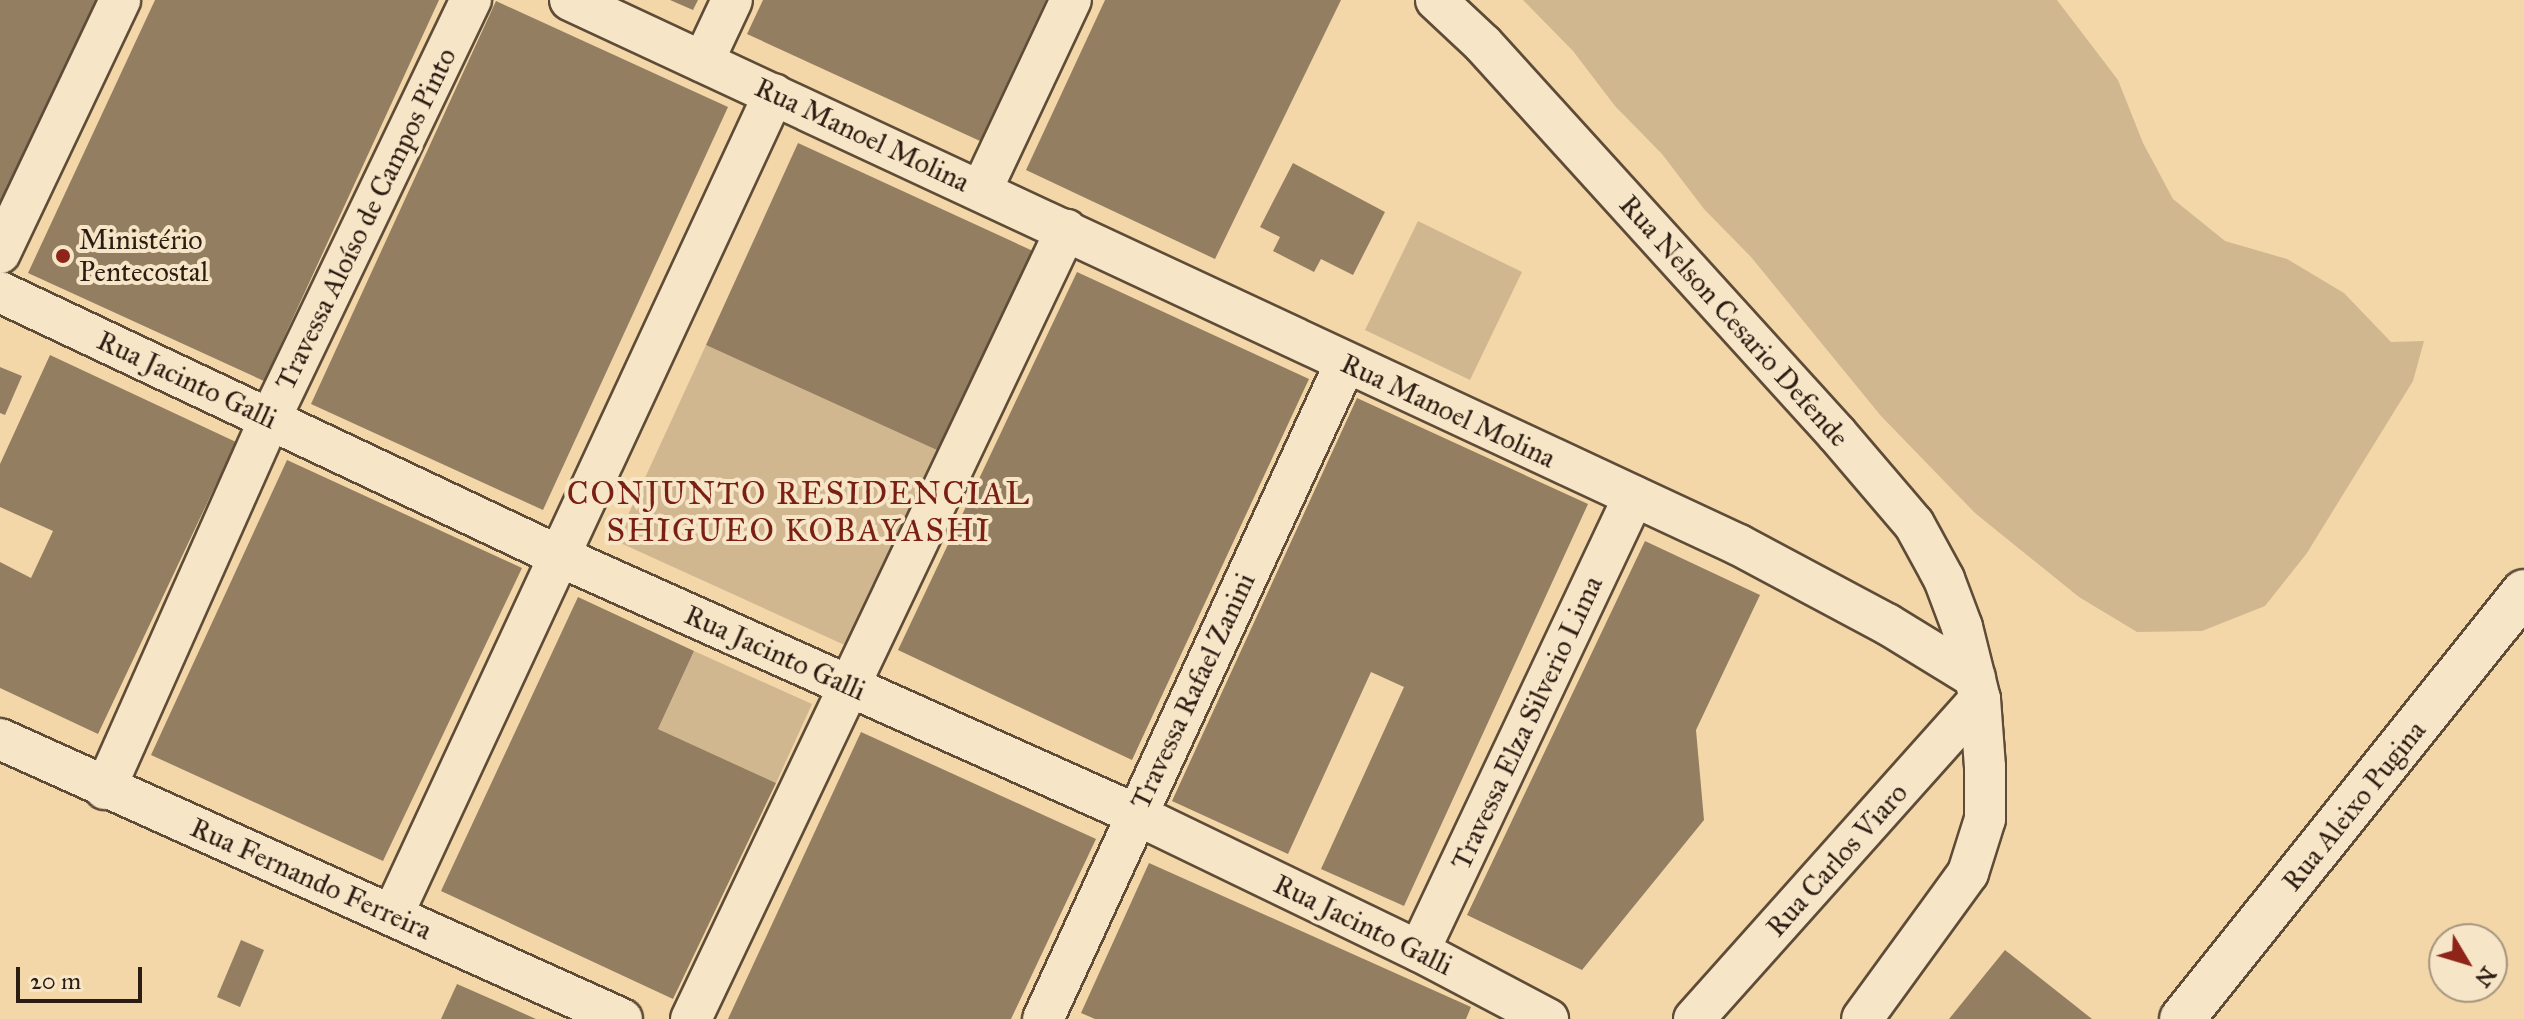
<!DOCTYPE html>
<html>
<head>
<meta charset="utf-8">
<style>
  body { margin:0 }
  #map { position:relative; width:2524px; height:1019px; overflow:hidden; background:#f3d7a9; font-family:"IM FELL Great Primer",serif }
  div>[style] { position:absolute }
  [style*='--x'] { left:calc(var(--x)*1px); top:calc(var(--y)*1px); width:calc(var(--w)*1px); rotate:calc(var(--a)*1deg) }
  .green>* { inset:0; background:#d1b790 }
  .building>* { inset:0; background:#937e61 }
  .roads { filter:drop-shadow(2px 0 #5e4c38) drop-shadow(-2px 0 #5e4c38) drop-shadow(0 2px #5e4c38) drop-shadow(0 -2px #5e4c38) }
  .street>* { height:40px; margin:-20px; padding:0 20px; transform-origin:20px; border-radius:20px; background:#f7e5c7 }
  .secondary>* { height:44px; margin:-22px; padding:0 22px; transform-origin:22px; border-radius:22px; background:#f7e5c7 }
  .dots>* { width:22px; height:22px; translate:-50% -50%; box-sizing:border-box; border:4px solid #f7e5c7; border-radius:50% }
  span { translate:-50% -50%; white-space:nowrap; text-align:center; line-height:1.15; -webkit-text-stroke:8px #f7e5c7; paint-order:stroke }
  .street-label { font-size:28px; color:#2c1d13 }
  .poi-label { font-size:28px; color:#2c1d13 }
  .left { translate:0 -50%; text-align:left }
  .quarter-label { font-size:32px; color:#7a1f14; letter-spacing:2px }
  .north { position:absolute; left:2428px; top:923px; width:80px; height:80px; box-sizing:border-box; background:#f7e5c7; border:2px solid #a6957f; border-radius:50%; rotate:128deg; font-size:22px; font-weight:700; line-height:32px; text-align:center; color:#2c1d13 }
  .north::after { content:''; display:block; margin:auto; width:28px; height:36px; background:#8f2418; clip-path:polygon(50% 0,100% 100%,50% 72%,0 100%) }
  .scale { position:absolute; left:16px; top:967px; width:126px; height:36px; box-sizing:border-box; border:4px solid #2c1d13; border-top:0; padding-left:10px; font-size:24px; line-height:28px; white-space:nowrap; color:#2c1d13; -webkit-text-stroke:6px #f7e5c7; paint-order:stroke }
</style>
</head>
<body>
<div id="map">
  <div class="green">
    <i style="clip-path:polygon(1523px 0,2057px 0,2118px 80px,2143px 143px,2173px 199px,2225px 241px,2287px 259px,2344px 293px,2391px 342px,2424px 341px,2413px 381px,2307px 553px,2265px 606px,2202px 631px,2137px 632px,2079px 597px,1975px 513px,1881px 416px,1751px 257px,1704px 209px,1662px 154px,1615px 106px,1573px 51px)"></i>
    <i style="clip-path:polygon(1418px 221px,1522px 272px,1470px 380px,1365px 330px)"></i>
    <i style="clip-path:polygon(706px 345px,939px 451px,849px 647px,616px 541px)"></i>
    <i style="clip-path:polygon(694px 651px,812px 704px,776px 783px,658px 729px)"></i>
  </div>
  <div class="building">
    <i style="clip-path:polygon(0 0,96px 0,0 207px)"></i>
    <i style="clip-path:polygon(155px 0,439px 0,264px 381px,28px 273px)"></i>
    <i style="clip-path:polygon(670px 0,698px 0,693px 10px)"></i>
    <i style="clip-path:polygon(763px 0,1046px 0,980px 141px,747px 34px)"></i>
    <i style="clip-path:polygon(1105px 0,1341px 0,1215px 259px,1026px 170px)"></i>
    <i style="clip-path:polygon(496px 1px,728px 107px,543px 510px,311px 404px)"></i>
    <i style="clip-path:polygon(798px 143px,1033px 251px,939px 451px,706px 345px)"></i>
    <i style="clip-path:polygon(1293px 163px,1385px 212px,1353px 275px,1321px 259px,1314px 272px,1273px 251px,1280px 237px,1260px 227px)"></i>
    <i style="clip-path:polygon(1077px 272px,1309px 379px,1132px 760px,898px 650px)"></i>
    <i style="clip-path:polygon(50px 355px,236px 442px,98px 734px,0 688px,0 562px,31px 578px,53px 531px,0 507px,0 464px)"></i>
    <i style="clip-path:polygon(0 367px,22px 376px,5px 415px,0 413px)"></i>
    <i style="clip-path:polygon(1357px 398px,1588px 504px,1404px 906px,1321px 869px,1404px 687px,1371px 672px,1288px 854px,1172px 801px)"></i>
    <i style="clip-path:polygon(287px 460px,522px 568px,383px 861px,151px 755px)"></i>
    <i style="clip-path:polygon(1645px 541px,1760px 595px,1696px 730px,1704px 820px,1582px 970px,1467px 915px)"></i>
    <i style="clip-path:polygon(578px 597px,694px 651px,658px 729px,776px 783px,673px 999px,441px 891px)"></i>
    <i style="clip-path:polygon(861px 732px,1096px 839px,1011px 1019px,728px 1019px)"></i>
    <i style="clip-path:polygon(1149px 863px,1471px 1007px,1466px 1019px,1095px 1019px,1081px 1013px)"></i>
    <i style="clip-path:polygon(241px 940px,264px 950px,240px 1007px,217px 997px)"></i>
    <i style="clip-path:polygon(2005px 950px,2092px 1019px,1949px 1019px)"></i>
    <i style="clip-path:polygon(457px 984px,498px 1002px,536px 1019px,441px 1019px)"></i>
  </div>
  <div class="roads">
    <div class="street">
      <i style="--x:570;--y:0;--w:1290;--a:25"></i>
      <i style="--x:1739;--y:545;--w:168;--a:28.1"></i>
      <i style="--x:1887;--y:624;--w:103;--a:31.5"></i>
      <i style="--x:1436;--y:0;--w:64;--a:43.1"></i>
      <i style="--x:1483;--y:44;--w:527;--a:47.77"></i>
      <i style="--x:1837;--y:434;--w:118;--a:49.5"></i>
      <i style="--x:1914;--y:524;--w:63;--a:61.4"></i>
      <i style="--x:1944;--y:579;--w:51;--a:69.4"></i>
      <i style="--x:1962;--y:627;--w:74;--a:76"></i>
      <i style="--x:1980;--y:699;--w:68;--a:85.8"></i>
      <i style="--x:1985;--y:767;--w:52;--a:90"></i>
      <i style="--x:1985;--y:819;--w:57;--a:107.5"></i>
      <i style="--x:1968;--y:873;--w:180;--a:126"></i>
      <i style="--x:703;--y:62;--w:68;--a:-64.9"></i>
      <i style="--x:981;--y:191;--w:211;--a:-64.8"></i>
      <i style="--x:0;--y:253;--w:280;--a:-64.6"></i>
      <i style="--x:0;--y:292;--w:620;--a:25.28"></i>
      <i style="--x:561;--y:557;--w:629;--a:24.12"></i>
      <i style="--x:1135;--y:814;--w:315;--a:25.8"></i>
      <i style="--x:1419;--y:951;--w:146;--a:27.8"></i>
      <i style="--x:0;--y:739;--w:682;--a:24.24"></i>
      <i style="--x:105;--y:789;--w:405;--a:-66"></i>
      <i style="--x:270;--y:419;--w:465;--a:-64.4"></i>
      <i style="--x:393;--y:914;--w:904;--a:-65.08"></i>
      <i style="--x:1419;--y:951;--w:503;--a:-64.71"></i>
      <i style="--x:691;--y:1019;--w:874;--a:-64.58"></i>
      <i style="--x:1043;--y:1019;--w:721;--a:-65.25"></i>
      <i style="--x:1694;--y:1019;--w:429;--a:-48.2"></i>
    </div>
    <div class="secondary">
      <i style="--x:2182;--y:1019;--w:547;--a:-51.31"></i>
    </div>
  </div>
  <div class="dots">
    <i style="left:63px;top:256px;background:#8f2418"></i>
  </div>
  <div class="street-label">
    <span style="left:862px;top:135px;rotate:25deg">Rua Manoel Molina</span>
    <span style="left:366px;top:219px;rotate:-64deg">Travessa Aloíso de Campos Pinto</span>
    <span style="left:1734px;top:321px;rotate:48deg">Rua Nelson Cesario Defende</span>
    <span style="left:187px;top:380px;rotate:25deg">Rua Jacinto Galli</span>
    <span style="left:1448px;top:411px;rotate:25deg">Rua Manoel Molina</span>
    <span style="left:775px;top:653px;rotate:24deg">Rua Jacinto Galli</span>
    <span style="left:1193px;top:691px;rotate:-65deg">Travessa Rafael Zanini</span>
    <span style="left:1527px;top:723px;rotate:-65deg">Travessa Elza Silverio Lima</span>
    <span style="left:2354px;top:806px;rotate:-51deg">Rua Aleixo Pugina</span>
    <span style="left:1837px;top:860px;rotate:-48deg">Rua Carlos Viaro</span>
    <span style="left:311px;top:879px;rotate:24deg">Rua Fernando Ferreira</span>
    <span style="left:1363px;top:925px;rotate:26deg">Rua Jacinto Galli</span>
  </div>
  <div class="poi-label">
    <span class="left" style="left:79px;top:256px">Ministério<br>Pentecostal</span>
  </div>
  <div class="quarter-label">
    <span style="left:799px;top:513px">CONJUNTO RESIDENCIAL<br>SHIGUEO KOBAYASHI</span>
  </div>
  <div class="north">N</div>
  <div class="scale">20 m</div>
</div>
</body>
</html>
